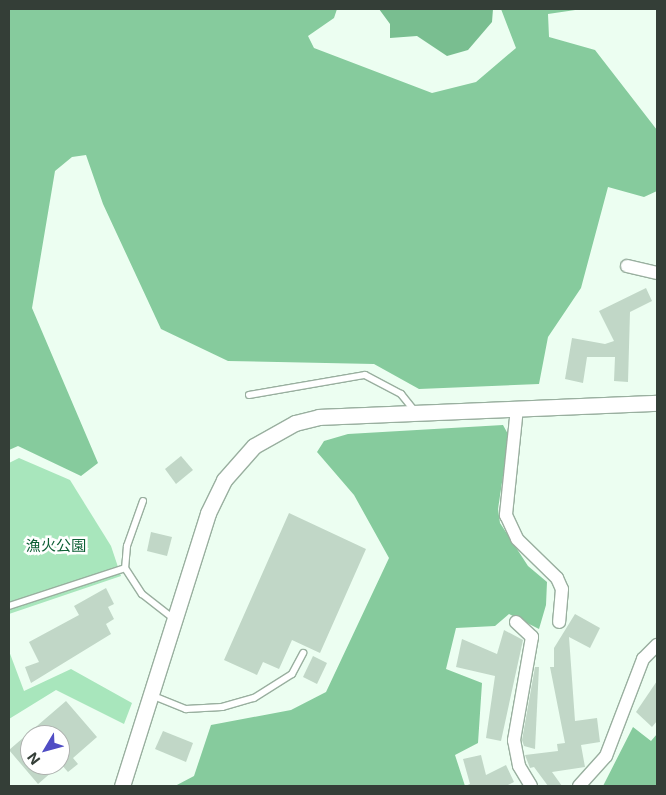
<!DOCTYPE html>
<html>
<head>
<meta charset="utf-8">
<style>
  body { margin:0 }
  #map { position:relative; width:666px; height:795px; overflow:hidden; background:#ecfef1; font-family:Inter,"Noto Sans JP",sans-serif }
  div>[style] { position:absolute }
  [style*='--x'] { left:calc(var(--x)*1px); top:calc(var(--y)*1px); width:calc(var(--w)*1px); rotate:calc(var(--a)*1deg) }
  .green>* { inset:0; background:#a8e6bc }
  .forest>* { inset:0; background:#86cb9d }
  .water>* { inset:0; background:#79be90 }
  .building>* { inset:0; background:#c1d7c7 }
  .roads { filter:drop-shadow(1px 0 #99af9f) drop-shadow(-1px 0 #99af9f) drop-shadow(0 1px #99af9f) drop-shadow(0 -1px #99af9f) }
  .service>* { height:6px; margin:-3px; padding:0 3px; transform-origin:3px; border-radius:3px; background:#fff }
  .minor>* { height:12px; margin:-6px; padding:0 6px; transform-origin:6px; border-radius:6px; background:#fff }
  .tertiary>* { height:15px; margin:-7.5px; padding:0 7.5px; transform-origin:7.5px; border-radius:7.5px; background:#fff }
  span { translate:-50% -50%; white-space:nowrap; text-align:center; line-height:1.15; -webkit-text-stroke:5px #fff; paint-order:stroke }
  .park-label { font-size:15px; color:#0f6036 }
  .frame { position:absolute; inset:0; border:10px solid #343e37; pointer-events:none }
  .north { position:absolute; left:20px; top:725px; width:50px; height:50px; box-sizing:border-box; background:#fff; border:1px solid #aeb2af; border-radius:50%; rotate:233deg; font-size:14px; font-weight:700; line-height:20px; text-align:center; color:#343e37 }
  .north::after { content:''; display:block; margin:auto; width:18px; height:22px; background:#504dc4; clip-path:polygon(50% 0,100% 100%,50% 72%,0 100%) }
</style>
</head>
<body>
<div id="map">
  <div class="green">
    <i style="clip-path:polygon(19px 458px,70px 480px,111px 546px,121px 576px,9px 614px,9px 463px)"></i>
    <i style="clip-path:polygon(9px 651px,24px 691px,71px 669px,132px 703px,124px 724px,56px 690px,9px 719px)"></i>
  </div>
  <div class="forest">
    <i style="clip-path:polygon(9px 9px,337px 9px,334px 18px,308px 36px,314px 48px,432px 93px,476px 82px,516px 48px,501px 9px,582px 9px,548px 14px,549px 37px,595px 50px,657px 130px,657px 191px,644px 197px,608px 187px,581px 288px,548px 337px,539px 384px,419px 389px,374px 364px,228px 361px,161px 329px,103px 204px,86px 155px,72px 157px,55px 171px,32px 308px,98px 463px,81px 476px,18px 446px,9px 450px)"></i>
    <i style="clip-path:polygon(503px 425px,509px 436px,498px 509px,500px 523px,528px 566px,547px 582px,546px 605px,539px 629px,509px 614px,495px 626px,456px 628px,446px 669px,482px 683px,478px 743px,455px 755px,465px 786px,175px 786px,194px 776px,211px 725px,291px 710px,326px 692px,389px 558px,354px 495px,317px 452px,324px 441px,348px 434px)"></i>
    <i style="clip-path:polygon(633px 727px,651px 741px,657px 734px,657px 786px,603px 786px)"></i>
  </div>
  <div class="water">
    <i style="clip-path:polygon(379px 9px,493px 9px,492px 22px,468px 50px,447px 56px,417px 36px,390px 38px,390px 24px)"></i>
  </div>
  <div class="building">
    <i style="clip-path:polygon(646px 288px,652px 301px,630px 312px,628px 382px,614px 381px,615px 357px,587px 357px,583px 383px,565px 379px,572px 338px,605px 344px,614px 341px,599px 311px)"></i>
    <i style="clip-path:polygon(181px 456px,193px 470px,176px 484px,165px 469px)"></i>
    <i style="clip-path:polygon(289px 513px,366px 549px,320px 653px,292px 640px,279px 669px,263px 662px,257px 675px,224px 660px)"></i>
    <i style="clip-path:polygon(151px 532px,172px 537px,167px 556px,147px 551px)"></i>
    <i style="clip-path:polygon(106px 588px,114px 604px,108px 607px,114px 619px,106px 624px,111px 634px,31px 683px,25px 667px,39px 662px,29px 642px,79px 615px,74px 606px)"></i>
    <i style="clip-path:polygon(575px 614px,600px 628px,590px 648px,569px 637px,575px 721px,597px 718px,600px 742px,581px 745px,585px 767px,552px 772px,562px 786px,548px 786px,534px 767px,530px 768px,525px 755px,558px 751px,557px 744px,565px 743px,550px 667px,554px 667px,554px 648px)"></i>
    <i style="clip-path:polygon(504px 630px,523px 640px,501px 741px,486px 738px,495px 676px,456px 667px,462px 639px,497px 654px)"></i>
    <i style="clip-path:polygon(313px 656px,327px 663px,317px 684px,303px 677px)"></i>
    <i style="clip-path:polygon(535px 667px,539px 667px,535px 749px,524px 746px,522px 740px)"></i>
    <i style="clip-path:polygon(657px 681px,657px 721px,652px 727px,636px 712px)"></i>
    <i style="clip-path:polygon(66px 701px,97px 737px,73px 758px,78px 764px,68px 772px,60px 763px,60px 735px,30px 735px,30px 765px,60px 765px,38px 784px,9px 750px)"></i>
    <i style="clip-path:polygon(163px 731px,193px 743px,186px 762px,155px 749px)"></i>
    <i style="clip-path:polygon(481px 755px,486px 775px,506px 765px,514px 782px,506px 786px,465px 786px,470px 784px,463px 759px)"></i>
  </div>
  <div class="roads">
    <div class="service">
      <i style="--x:249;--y:395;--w:118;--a:-9.8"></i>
      <i style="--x:365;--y:375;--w:41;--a:27.8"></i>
      <i style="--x:401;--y:394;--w:22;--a:51"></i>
      <i style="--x:143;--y:501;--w:48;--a:109.6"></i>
      <i style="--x:127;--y:546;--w:22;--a:95"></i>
      <i style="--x:125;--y:568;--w:31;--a:57"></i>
      <i style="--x:142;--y:594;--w:41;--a:38"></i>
      <i style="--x:9;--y:606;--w:122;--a:-18.1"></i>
      <i style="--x:151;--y:695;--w:38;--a:22"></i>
      <i style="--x:186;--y:709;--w:36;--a:-3"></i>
      <i style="--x:222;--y:707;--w:33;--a:-16"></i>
      <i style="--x:254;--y:698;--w:45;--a:-32.3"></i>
      <i style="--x:292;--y:674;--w:24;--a:-62"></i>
    </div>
    <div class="minor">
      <i style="--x:627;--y:266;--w:31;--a:13"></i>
      <i style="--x:517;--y:408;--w:108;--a:95.9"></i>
      <i style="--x:506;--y:515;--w:26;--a:65"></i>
      <i style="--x:517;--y:539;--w:56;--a:44.3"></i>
      <i style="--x:557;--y:578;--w:12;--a:66"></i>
      <i style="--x:562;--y:589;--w:33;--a:95"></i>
      <i style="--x:516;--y:622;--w:22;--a:43"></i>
      <i style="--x:532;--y:637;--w:105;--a:99.9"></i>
      <i style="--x:514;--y:740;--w:26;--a:79"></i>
      <i style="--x:519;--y:766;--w:23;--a:59"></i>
      <i style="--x:579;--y:786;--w:40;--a:-48"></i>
      <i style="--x:606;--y:756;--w:104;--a:-69.1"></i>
      <i style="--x:643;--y:659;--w:20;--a:-45"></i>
    </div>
    <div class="tertiary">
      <i style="--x:122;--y:786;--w:286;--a:-72.5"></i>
      <i style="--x:208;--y:513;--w:37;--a:-64"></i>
      <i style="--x:224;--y:480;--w:45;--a:-48.6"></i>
      <i style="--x:254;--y:446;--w:47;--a:-29.3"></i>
      <i style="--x:295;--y:423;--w:25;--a:-14"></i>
      <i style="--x:319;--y:417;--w:338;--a:-2.4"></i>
    </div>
  </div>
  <div class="park-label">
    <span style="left:56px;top:546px">漁火公園</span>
  </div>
  <div class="frame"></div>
  <div class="north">N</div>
</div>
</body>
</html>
